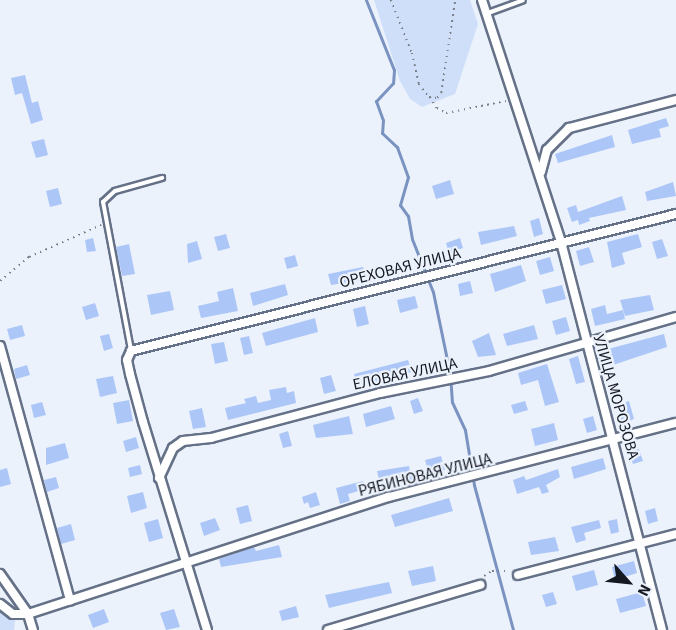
<!DOCTYPE html>
<html>
<head>
<meta charset="utf-8">
<style>
  body { margin:0 }
  #map { position:relative; width:676px; height:630px; overflow:hidden; background:#ecf2fc; font-family:"Source Sans 3",sans-serif }
  div>[style] { position:absolute }
  [style*='--x'] { left:calc(var(--x)*1px); top:calc(var(--y)*1px); width:calc(var(--w)*1px); rotate:calc(var(--a)*1deg) }
  .green>* { inset:0; background:#cfdffa }
  .stream>* { height:3px; margin:-1.5px; padding:0 1.5px; transform-origin:1.5px; border-radius:1.5px; background:#7a93c1 }
  .building>* { inset:0; background:#acc7f7 }
  .path>* { height:1.5px; margin-top:-0.75px; transform-origin:0; background:repeating-linear-gradient(90deg,#7a7f89 0 1.5px,transparent 0 6px) }
  .roads { filter:drop-shadow(2px 0 #657187) drop-shadow(-2px 0 #657187) drop-shadow(0 2px #657187) drop-shadow(0 -2px #657187) }
  .service>* { height:4px; margin:-2px; padding:0 2px; transform-origin:2px; border-radius:2px; background:#fff }
  .minor>* { height:8px; margin:-4px; padding:0 4px; transform-origin:4px; border-radius:4px; background:#fff }
  span { translate:-50% -50%; white-space:nowrap; text-align:center; line-height:1.15; -webkit-text-stroke:4.5px #ecf2fc; paint-order:stroke }
  .street-label { font-size:16px; color:#141821 }
  .north { position:absolute; left:598px; top:552px; width:60px; height:60px; -webkit-text-stroke:4px #ecf2fc; paint-order:stroke; rotate:117deg; font-size:16px; font-weight:700; line-height:24px; text-align:center; color:#141821 }
  .north::after { content:''; display:block; margin:auto; width:21px; height:27px; background:#141821; clip-path:polygon(50% 0,100% 100%,50% 72%,0 100%) }
</style>
</head>
<body>
<div id="map">
  <div class="green">
    <i style="clip-path:polygon(374px 0,470px 0,478px 24px,455px 94px,422px 107px,410px 99px,400px 81px)"></i>
    <i style="clip-path:polygon(0 598px,16px 614px,14px 630px,0 630px)"></i>
  </div>
  <div class="stream">
    <i style="--x:366;--y:0;--w:75;--a:68.2"></i>
    <i style="--x:394;--y:70;--w:13;--a:94"></i>
    <i style="--x:393;--y:83;--w:25;--a:133"></i>
    <i style="--x:376;--y:101;--w:20;--a:70"></i>
    <i style="--x:383;--y:120;--w:13;--a:94"></i>
    <i style="--x:382;--y:133;--w:21;--a:43"></i>
    <i style="--x:397;--y:147;--w:32;--a:70"></i>
    <i style="--x:408;--y:177;--w:29;--a:106"></i>
    <i style="--x:400;--y:205;--w:14;--a:54"></i>
    <i style="--x:408;--y:216;--w:23;--a:80"></i>
    <i style="--x:412;--y:239;--w:57;--a:68.4"></i>
    <i style="--x:433;--y:292;--w:84;--a:78.3"></i>
    <i style="--x:450;--y:374;--w:28;--a:86"></i>
    <i style="--x:452;--y:402;--w:31;--a:65"></i>
    <i style="--x:465;--y:430;--w:56;--a:80.7"></i>
    <i style="--x:474;--y:485;--w:150;--a:74.9"></i>
  </div>
  <div class="building">
    <i style="clip-path:polygon(25px 75px,32px 103px,38px 101px,43px 120px,31px 124px,22px 93px,15px 95px,11px 78px)"></i>
    <i style="clip-path:polygon(666px 118px,669px 126px,659px 129px,661px 137px,632px 144px,628px 130px)"></i>
    <i style="clip-path:polygon(612px 135px,615px 147px,558px 163px,555px 154px)"></i>
    <i style="clip-path:polygon(44px 139px,48px 155px,36px 158px,31px 142px)"></i>
    <i style="clip-path:polygon(450px 180px,454px 194px,436px 199px,432px 186px)"></i>
    <i style="clip-path:polygon(673px 182px,676px 196px,647px 201px,645px 192px)"></i>
    <i style="clip-path:polygon(58px 188px,62px 204px,50px 207px,46px 191px)"></i>
    <i style="clip-path:polygon(622px 196px,626px 210px,589px 218px,590px 221px,579px 225px,578px 220px,572px 222px,567px 208px,576px 205px,578px 212px)"></i>
    <i style="clip-path:polygon(539px 218px,543px 234px,534px 237px,530px 221px)"></i>
    <i style="clip-path:polygon(514px 226px,517px 236px,481px 245px,478px 232px)"></i>
    <i style="clip-path:polygon(226px 234px,230px 248px,218px 251px,214px 237px)"></i>
    <i style="clip-path:polygon(638px 234px,642px 247px,622px 253px,625px 264px,612px 268px,607px 242px)"></i>
    <i style="clip-path:polygon(93px 238px,96px 251px,87px 252px,85px 240px)"></i>
    <i style="clip-path:polygon(460px 238px,463px 248px,449px 253px,446px 243px)"></i>
    <i style="clip-path:polygon(662px 239px,668px 256px,657px 259px,652px 242px)"></i>
    <i style="clip-path:polygon(197px 241px,202px 259px,188px 263px,187px 244px)"></i>
    <i style="clip-path:polygon(129px 244px,135px 274px,122px 276px,116px 247px)"></i>
    <i style="clip-path:polygon(589px 247px,594px 262px,580px 266px,576px 251px)"></i>
    <i style="clip-path:polygon(295px 255px,298px 266px,287px 269px,284px 258px)"></i>
    <i style="clip-path:polygon(550px 257px,554px 271px,540px 275px,536px 261px)"></i>
    <i style="clip-path:polygon(521px 265px,526px 281px,495px 292px,490px 274px)"></i>
    <i style="clip-path:polygon(363px 267px,365px 271px,374px 268px,377px 278px,331px 285px,328px 274px)"></i>
    <i style="clip-path:polygon(470px 281px,473px 293px,460px 296px,458px 284px)"></i>
    <i style="clip-path:polygon(285px 284px,288px 295px,253px 306px,250px 293px)"></i>
    <i style="clip-path:polygon(562px 285px,566px 299px,546px 304px,542px 290px)"></i>
    <i style="clip-path:polygon(233px 288px,238px 311px,201px 318px,198px 306px,219px 301px,217px 292px)"></i>
    <i style="clip-path:polygon(170px 291px,174px 310px,151px 315px,147px 295px)"></i>
    <i style="clip-path:polygon(650px 295px,654px 310px,625px 316px,620px 300px)"></i>
    <i style="clip-path:polygon(415px 296px,418px 308px,400px 313px,397px 300px)"></i>
    <i style="clip-path:polygon(95px 303px,99px 316px,86px 320px,82px 307px)"></i>
    <i style="clip-path:polygon(605px 305px,607px 314px,623px 310px,625px 319px,595px 326px,591px 309px)"></i>
    <i style="clip-path:polygon(365px 306px,369px 324px,357px 327px,353px 309px)"></i>
    <i style="clip-path:polygon(566px 317px,570px 331px,556px 335px,552px 321px)"></i>
    <i style="clip-path:polygon(315px 318px,318px 332px,266px 346px,262px 333px)"></i>
    <i style="clip-path:polygon(22px 325px,25px 336px,10px 340px,7px 329px)"></i>
    <i style="clip-path:polygon(534px 325px,538px 339px,507px 346px,503px 334px)"></i>
    <i style="clip-path:polygon(489px 333px,496px 355px,478px 357px,472px 341px)"></i>
    <i style="clip-path:polygon(109px 334px,113px 348px,104px 351px,100px 336px)"></i>
    <i style="clip-path:polygon(664px 334px,667px 347px,601px 369px,597px 352px)"></i>
    <i style="clip-path:polygon(249px 336px,253px 353px,244px 355px,240px 338px)"></i>
    <i style="clip-path:polygon(224px 342px,228px 361px,215px 364px,211px 344px)"></i>
    <i style="clip-path:polygon(578px 356px,585px 382px,576px 384px,569px 359px)"></i>
    <i style="clip-path:polygon(408px 360px,412px 372px,357px 387px,354px 374px)"></i>
    <i style="clip-path:polygon(547px 364px,559px 402px,545px 406px,538px 380px,521px 385px,518px 373px)"></i>
    <i style="clip-path:polygon(27px 365px,30px 375px,16px 379px,14px 369px)"></i>
    <i style="clip-path:polygon(331px 375px,336px 391px,324px 394px,320px 378px)"></i>
    <i style="clip-path:polygon(113px 376px,117px 393px,100px 397px,96px 379px)"></i>
    <i style="clip-path:polygon(286px 387px,287px 393px,294px 391px,296px 403px,228px 420px,225px 408px,246px 403px,244px 399px,256px 396px,258px 403px,271px 400px,269px 390px)"></i>
    <i style="clip-path:polygon(418px 398px,423px 411px,414px 414px,410px 401px)"></i>
    <i style="clip-path:polygon(129px 400px,133px 421px,117px 424px,113px 403px)"></i>
    <i style="clip-path:polygon(525px 401px,528px 410px,514px 414px,511px 405px)"></i>
    <i style="clip-path:polygon(629px 401px,634px 419px,622px 423px,617px 405px)"></i>
    <i style="clip-path:polygon(42px 402px,46px 415px,34px 418px,31px 405px)"></i>
    <i style="clip-path:polygon(391px 406px,395px 419px,366px 427px,363px 414px)"></i>
    <i style="clip-path:polygon(202px 408px,206px 427px,193px 429px,189px 411px)"></i>
    <i style="clip-path:polygon(349px 416px,353px 434px,316px 438px,313px 425px)"></i>
    <i style="clip-path:polygon(593px 416px,597px 430px,587px 433px,583px 419px)"></i>
    <i style="clip-path:polygon(554px 423px,558px 440px,535px 446px,531px 429px)"></i>
    <i style="clip-path:polygon(288px 431px,292px 446px,283px 448px,279px 434px)"></i>
    <i style="clip-path:polygon(136px 437px,139px 448px,126px 452px,123px 441px)"></i>
    <i style="clip-path:polygon(65px 443px,69px 458px,46px 465px,46px 448px)"></i>
    <i style="clip-path:polygon(639px 449px,643px 461px,633px 464px,629px 452px)"></i>
    <i style="clip-path:polygon(441px 456px,445px 470px,429px 474px,425px 460px)"></i>
    <i style="clip-path:polygon(603px 458px,606px 469px,574px 479px,571px 467px)"></i>
    <i style="clip-path:polygon(140px 465px,142px 474px,130px 477px,128px 468px)"></i>
    <i style="clip-path:polygon(409px 466px,411px 476px,419px 474px,421px 482px,409px 485px,407px 481px,381px 488px,377px 471px)"></i>
    <i style="clip-path:polygon(7px 468px,11px 484px,0 487px,0 470px)"></i>
    <i style="clip-path:polygon(558px 469px,560px 477px,546px 485px,549px 492px,542px 494px,539px 487px,517px 494px,513px 480px,524px 476px,526px 480px)"></i>
    <i style="clip-path:polygon(56px 477px,59px 488px,47px 492px,44px 480px)"></i>
    <i style="clip-path:polygon(363px 481px,366px 489px,348px 494px,350px 501px,340px 504px,336px 488px)"></i>
    <i style="clip-path:polygon(143px 492px,147px 508px,131px 513px,127px 496px)"></i>
    <i style="clip-path:polygon(316px 492px,320px 505px,310px 508px,308px 502px,304px 504px,302px 497px)"></i>
    <i style="clip-path:polygon(449px 498px,453px 511px,395px 527px,391px 515px)"></i>
    <i style="clip-path:polygon(248px 505px,252px 521px,240px 524px,236px 508px)"></i>
    <i style="clip-path:polygon(655px 508px,658px 521px,648px 524px,645px 511px)"></i>
    <i style="clip-path:polygon(215px 518px,220px 530px,204px 536px,200px 523px)"></i>
    <i style="clip-path:polygon(158px 519px,163px 538px,149px 542px,144px 523px)"></i>
    <i style="clip-path:polygon(617px 519px,619px 532px,611px 534px,608px 521px)"></i>
    <i style="clip-path:polygon(599px 520px,601px 528px,584px 533px,586px 540px,576px 543px,571px 527px)"></i>
    <i style="clip-path:polygon(71px 524px,75px 540px,61px 544px,57px 528px)"></i>
    <i style="clip-path:polygon(555px 537px,559px 551px,531px 555px,528px 542px)"></i>
    <i style="clip-path:polygon(279px 545px,282px 557px,221px 567px,219px 559px,254px 547px,256px 551px)"></i>
    <i style="clip-path:polygon(634px 561px,637px 573px,615px 580px,612px 567px)"></i>
    <i style="clip-path:polygon(433px 566px,436px 581px,412px 586px,408px 571px)"></i>
    <i style="clip-path:polygon(594px 570px,598px 585px,576px 591px,572px 576px)"></i>
    <i style="clip-path:polygon(389px 582px,392px 593px,329px 608px,325px 595px)"></i>
    <i style="clip-path:polygon(553px 592px,557px 604px,546px 607px,542px 595px)"></i>
    <i style="clip-path:polygon(642px 592px,646px 606px,620px 613px,616px 599px)"></i>
    <i style="clip-path:polygon(296px 606px,299px 617px,282px 621px,279px 611px)"></i>
    <i style="clip-path:polygon(104px 609px,109px 622px,93px 628px,88px 615px)"></i>
    <i style="clip-path:polygon(174px 609px,180px 627px,166px 630px,160px 613px)"></i>
  </div>
  <div class="path">
    <i style="--x:391;--y:0;--w:57;--a:68.4"></i>
    <i style="--x:412;--y:53;--w:32;--a:77"></i>
    <i style="--x:419;--y:84;--w:16;--a:52"></i>
    <i style="--x:429;--y:97;--w:8;--a:7"></i>
    <i style="--x:437;--y:98;--w:6;--a:-51"></i>
    <i style="--x:441;--y:93;--w:94;--a:-81.4"></i>
    <i style="--x:430;--y:97;--w:13;--a:58"></i>
    <i style="--x:437;--y:108;--w:10;--a:29"></i>
    <i style="--x:446;--y:113;--w:61;--a:-11.3"></i>
    <i style="--x:0;--y:281;--w:38;--a:-40"></i>
    <i style="--x:29;--y:257;--w:79;--a:-24"></i>
    <i style="--x:484;--y:576;--w:9;--a:-32"></i>
    <i style="--x:492;--y:571;--w:18;--a:0"></i>
  </div>
  <div class="roads">
    <div class="service">
      <i style="--x:488;--y:13;--w:37;--a:-20"></i>
      <i style="--x:131;--y:350;--w:151;--a:-100.7"></i>
      <i style="--x:103;--y:202;--w:16;--a:-43"></i>
      <i style="--x:115;--y:191;--w:49;--a:-15.5"></i>
    </div>
    <div class="minor">
      <i style="--x:482;--y:0;--w:255;--a:71.9"></i>
      <i style="--x:561;--y:242;--w:401;--a:75.4"></i>
      <i style="--x:541;--y:172;--w:23;--a:-75"></i>
      <i style="--x:547;--y:150;--w:31;--a:-45"></i>
      <i style="--x:569;--y:128;--w:111;--a:-14.7"></i>
      <i style="--x:0;--y:346;--w:264;--a:74.6"></i>
      <i style="--x:159;--y:478;--w:33;--a:-65"></i>
      <i style="--x:173;--y:448;--w:12;--a:-35"></i>
      <i style="--x:183;--y:441;--w:28;--a:-6"></i>
      <i style="--x:211;--y:438;--w:175;--a:-14.9"></i>
      <i style="--x:380;--y:393;--w:111;--a:-11.4"></i>
      <i style="--x:489;--y:371;--w:195;--a:-16.1"></i>
      <i style="--x:0;--y:574;--w:49;--a:55"></i>
      <i style="--x:28;--y:614;--w:17;--a:73"></i>
      <i style="--x:518;--y:575;--w:163;--a:-14.5"></i>
      <i style="--x:0;--y:604;--w:16;--a:38"></i>
      <i style="--x:13;--y:614;--w:15;--a:0"></i>
      <i style="--x:28;--y:614;--w:379;--a:-18"></i>
      <i style="--x:389;--y:497;--w:296;--a:-14.5"></i>
      <i style="--x:207;--y:630;--w:218;--a:-107.1"></i>
      <i style="--x:143;--y:422;--w:50;--a:-105.2"></i>
      <i style="--x:130;--y:374;--w:14;--a:-102"></i>
      <i style="--x:127;--y:360;--w:10;--a:-66"></i>
      <i style="--x:131;--y:351;--w:562;--a:-14.11"></i>
      <i style="--x:328;--y:630;--w:159;--a:-16.5"></i>
    </div>
  </div>
  <div class="street-label">
    <span style="left:400px;top:268px;rotate:-14deg">ОРЕХОВАЯ УЛИЦА</span>
    <span style="left:405px;top:374px;rotate:-12deg">ЕЛОВАЯ УЛИЦА</span>
    <span style="left:616px;top:397px;rotate:74deg">УЛИЦА МОРОЗОВА</span>
    <span style="left:425px;top:475px;rotate:-14deg">РЯБИНОВАЯ УЛИЦА</span>
  </div>
  <div class="north">N</div>
</div>
</body>
</html>
